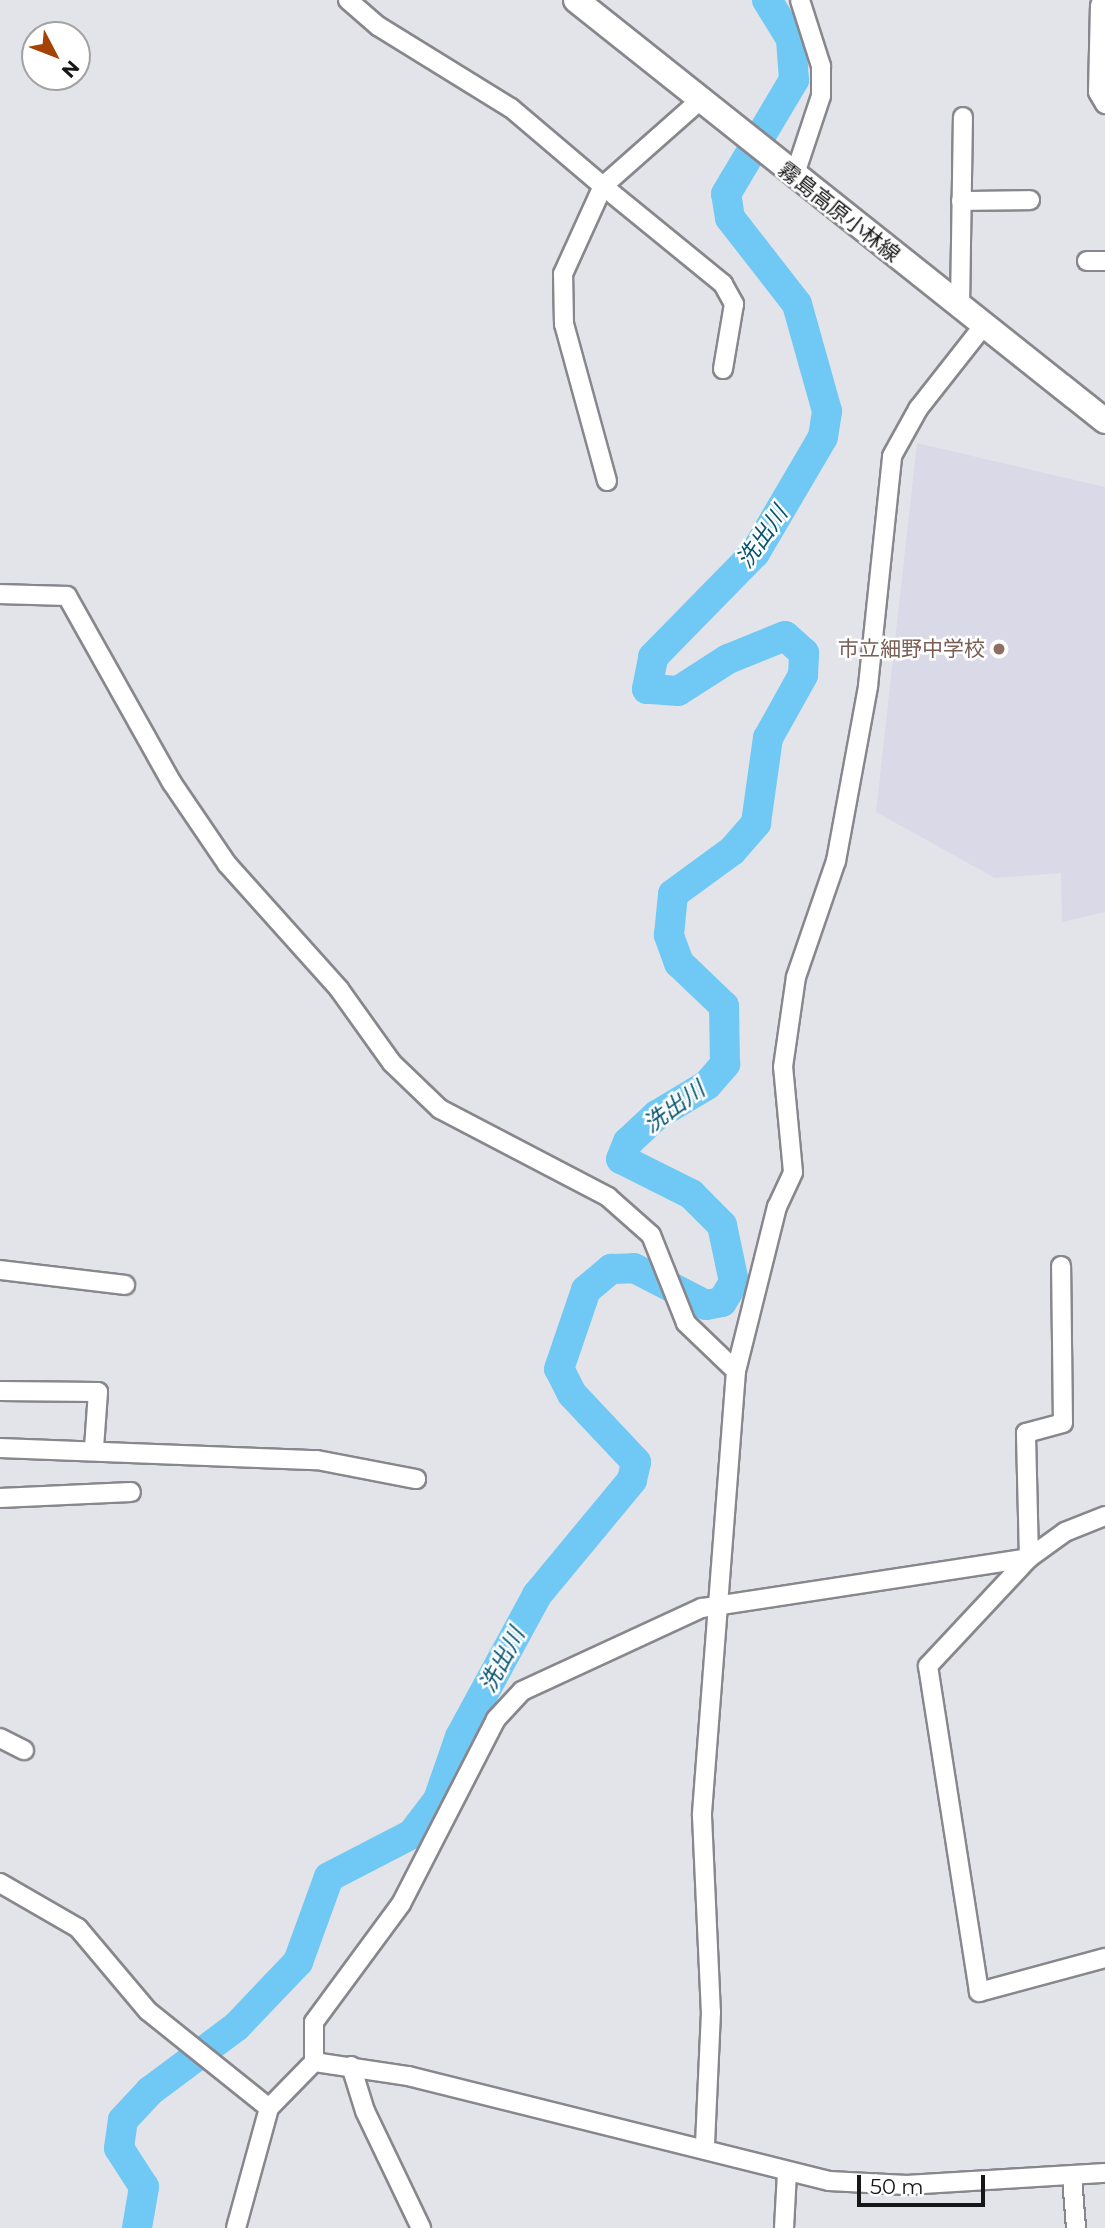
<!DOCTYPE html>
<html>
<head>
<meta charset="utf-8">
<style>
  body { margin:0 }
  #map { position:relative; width:1105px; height:2228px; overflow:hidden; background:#e3e3ea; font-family:Montserrat,"Noto Sans JP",sans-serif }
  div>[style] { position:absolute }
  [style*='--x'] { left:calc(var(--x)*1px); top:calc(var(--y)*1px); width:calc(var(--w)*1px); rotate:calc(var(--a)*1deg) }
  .built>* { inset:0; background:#dad9e8 }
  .river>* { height:30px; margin:-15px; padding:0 15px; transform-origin:15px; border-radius:15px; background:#70c9f4 }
  .roads { filter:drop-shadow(2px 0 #87878d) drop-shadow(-2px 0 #87878d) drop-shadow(0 2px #87878d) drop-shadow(0 -2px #87878d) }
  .minor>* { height:18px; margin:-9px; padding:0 9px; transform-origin:9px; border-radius:9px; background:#fff }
  .secondary>* { height:24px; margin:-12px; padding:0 12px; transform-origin:12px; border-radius:12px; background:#fff }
  .dots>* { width:19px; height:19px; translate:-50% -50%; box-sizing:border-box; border:4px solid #fff; border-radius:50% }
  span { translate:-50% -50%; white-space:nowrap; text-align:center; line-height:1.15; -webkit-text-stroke:5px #fff; paint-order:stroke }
  .street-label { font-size:21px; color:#171719 }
  .education-label { font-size:21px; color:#785e54 }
  .right { translate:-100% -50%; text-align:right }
  .water-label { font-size:23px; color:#085470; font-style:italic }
  .north { position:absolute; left:21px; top:21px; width:70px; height:70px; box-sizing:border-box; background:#fff; border:2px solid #a2a2a3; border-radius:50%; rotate:132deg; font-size:19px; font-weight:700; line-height:28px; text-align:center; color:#171719 }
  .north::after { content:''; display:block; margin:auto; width:24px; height:32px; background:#a54205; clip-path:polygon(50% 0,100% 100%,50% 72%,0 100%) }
  .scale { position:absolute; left:857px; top:2175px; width:128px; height:32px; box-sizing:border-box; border:4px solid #171719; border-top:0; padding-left:9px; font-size:21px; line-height:24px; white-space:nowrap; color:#171719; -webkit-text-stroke:5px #fff; paint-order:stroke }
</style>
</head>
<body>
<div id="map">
  <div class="built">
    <i style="clip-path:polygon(917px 443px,1105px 487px,1105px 912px,1062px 922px,1061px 873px,995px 878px,876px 812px)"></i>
  </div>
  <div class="river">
    <i style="--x:137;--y:2228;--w:42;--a:-80.3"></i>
    <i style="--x:144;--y:2187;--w:46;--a:-122.7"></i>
    <i style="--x:119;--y:2148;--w:28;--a:-82"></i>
    <i style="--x:123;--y:2120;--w:40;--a:-47"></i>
    <i style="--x:150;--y:2091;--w:107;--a:-36.7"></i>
    <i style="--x:236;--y:2027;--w:90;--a:-46.4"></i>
    <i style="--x:298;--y:1962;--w:90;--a:-70"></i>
    <i style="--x:329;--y:1877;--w:93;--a:-27.4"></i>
    <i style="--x:412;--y:1834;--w:43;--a:-52.6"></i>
    <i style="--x:438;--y:1800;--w:67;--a:-70.8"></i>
    <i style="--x:460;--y:1737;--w:162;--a:-61.5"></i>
    <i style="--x:537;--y:1595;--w:149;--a:-50.4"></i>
    <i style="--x:632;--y:1480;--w:18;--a:-77"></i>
    <i style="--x:636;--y:1462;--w:93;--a:-133.3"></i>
    <i style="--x:572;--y:1394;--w:28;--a:-117"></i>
    <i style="--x:559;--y:1369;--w:83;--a:-71.1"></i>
    <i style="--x:586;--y:1290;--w:33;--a:-40"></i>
    <i style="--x:611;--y:1269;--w:23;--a:-2"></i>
    <i style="--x:634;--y:1268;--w:81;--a:27.2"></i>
    <i style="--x:706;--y:1305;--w:16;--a:-11"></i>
    <i style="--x:722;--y:1302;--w:23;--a:-59"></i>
    <i style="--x:734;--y:1282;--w:58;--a:-101.9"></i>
    <i style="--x:722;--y:1225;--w:44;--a:-135"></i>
    <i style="--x:691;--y:1194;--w:78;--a:-153.4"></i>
    <i style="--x:621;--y:1159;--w:18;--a:-68"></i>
    <i style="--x:628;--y:1142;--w:40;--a:-43"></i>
    <i style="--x:657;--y:1115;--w:58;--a:-31"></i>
    <i style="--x:707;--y:1085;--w:28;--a:-49"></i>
    <i style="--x:725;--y:1064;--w:58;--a:-91"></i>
    <i style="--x:724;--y:1006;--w:62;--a:-136.3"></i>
    <i style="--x:679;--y:963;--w:30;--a:-110"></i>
    <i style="--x:669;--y:935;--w:41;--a:-84.4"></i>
    <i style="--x:673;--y:894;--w:73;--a:-36.1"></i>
    <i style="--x:732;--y:851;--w:37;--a:-49"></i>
    <i style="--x:756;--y:823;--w:86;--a:-82"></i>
    <i style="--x:768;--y:738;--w:72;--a:-60.9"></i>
    <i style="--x:803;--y:675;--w:22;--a:-87"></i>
    <i style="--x:804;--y:653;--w:25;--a:-138"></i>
    <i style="--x:785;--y:636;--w:61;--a:158"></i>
    <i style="--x:728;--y:659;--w:59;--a:147.4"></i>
    <i style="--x:678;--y:691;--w:31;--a:-176"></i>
    <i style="--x:647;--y:689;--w:33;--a:-79"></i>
    <i style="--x:653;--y:657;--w:146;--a:-45.6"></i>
    <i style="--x:755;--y:553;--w:134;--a:-59.6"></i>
    <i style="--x:823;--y:437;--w:26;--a:-81"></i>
    <i style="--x:827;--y:411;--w:111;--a:-105.7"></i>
    <i style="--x:797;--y:304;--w:109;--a:-127.9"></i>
    <i style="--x:730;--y:218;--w:24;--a:-99"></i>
    <i style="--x:726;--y:194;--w:133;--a:-59.2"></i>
    <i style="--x:794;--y:80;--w:41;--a:-94.2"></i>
    <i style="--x:791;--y:39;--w:46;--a:-121.6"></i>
  </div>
  <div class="roads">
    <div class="minor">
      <i style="--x:348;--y:0;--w:40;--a:41"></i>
      <i style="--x:378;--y:26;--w:156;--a:31.7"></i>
      <i style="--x:511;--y:108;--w:121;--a:40.3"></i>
      <i style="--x:603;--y:186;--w:128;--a:-41.5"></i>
      <i style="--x:1100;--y:5;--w:87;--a:91.3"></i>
      <i style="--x:1098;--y:92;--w:14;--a:60"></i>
      <i style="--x:794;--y:177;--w:85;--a:-71.6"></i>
      <i style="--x:821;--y:96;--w:30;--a:-90"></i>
      <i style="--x:821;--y:66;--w:69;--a:-107.7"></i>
      <i style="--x:961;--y:201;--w:69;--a:-0.8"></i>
      <i style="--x:1087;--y:261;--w:18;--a:0"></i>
      <i style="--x:960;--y:306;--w:189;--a:-89.1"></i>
      <i style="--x:607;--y:481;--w:163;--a:-105.3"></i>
      <i style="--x:564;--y:324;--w:50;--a:-91.1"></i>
      <i style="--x:563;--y:274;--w:97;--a:-65.6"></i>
      <i style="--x:603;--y:186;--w:155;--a:39.2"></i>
      <i style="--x:723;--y:284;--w:23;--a:61"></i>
      <i style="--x:734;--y:304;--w:66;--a:99.6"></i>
      <i style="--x:0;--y:594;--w:67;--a:1.7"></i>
      <i style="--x:67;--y:596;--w:214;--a:60.7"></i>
      <i style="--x:172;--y:783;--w:98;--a:55.8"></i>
      <i style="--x:227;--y:864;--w:168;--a:48.1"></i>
      <i style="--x:339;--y:989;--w:91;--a:54.4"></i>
      <i style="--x:392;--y:1063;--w:66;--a:43.8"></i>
      <i style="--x:440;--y:1109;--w:190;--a:27.6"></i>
      <i style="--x:608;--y:1197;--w:57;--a:41.5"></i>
      <i style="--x:651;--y:1235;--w:95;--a:68.3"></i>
      <i style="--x:686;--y:1323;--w:69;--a:43.8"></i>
      <i style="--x:736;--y:1371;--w:446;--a:94.4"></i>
      <i style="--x:702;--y:1816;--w:196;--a:87.4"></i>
      <i style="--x:711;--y:2012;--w:134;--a:92.6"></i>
      <i style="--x:0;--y:1270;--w:126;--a:6.8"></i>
      <i style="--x:736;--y:1371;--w:169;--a:-76"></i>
      <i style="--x:777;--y:1207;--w:38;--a:-65"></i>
      <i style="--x:793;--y:1172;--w:105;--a:-95.4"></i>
      <i style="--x:783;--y:1067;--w:91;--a:-81.8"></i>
      <i style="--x:796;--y:977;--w:123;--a:-71"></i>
      <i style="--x:836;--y:861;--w:178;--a:-79.6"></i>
      <i style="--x:868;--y:686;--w:231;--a:-84"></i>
      <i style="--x:892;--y:456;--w:54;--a:-61"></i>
      <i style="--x:918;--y:409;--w:107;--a:-51.8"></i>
      <i style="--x:0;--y:1391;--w:98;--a:0.6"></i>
      <i style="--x:98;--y:1392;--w:56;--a:94.1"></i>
      <i style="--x:0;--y:1448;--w:317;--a:2.2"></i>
      <i style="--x:317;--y:1460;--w:101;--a:10.9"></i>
      <i style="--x:0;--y:1498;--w:131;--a:-2.6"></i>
      <i style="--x:1105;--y:1516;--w:43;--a:158.2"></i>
      <i style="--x:1065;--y:1532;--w:44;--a:144.2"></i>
      <i style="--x:1029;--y:1558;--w:148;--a:133.1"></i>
      <i style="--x:928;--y:1666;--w:330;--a:81.1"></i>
      <i style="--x:979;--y:1992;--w:131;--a:-15.1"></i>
      <i style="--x:1029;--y:1558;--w:125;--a:-91.4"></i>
      <i style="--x:1026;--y:1433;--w:38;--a:-15"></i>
      <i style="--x:1063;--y:1423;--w:157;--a:-90.7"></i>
      <i style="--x:0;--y:1738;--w:27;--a:27"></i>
      <i style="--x:0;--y:1883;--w:90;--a:30"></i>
      <i style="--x:78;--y:1928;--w:109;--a:49.9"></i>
      <i style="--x:148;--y:2011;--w:155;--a:38.7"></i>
      <i style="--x:314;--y:2062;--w:40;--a:-90"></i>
      <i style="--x:314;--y:2022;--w:147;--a:-53.6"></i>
      <i style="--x:401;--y:1904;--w:208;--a:-62.8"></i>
      <i style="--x:496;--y:1719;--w:38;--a:-47"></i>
      <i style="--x:522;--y:1691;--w:198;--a:-24.8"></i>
      <i style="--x:702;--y:1608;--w:331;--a:-8.7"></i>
      <i style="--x:351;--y:2066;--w:47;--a:72.7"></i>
      <i style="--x:365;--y:2111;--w:130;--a:64.4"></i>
      <i style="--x:1072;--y:2177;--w:51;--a:85.5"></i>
      <i style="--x:236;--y:2228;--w:124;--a:-74.6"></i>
      <i style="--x:269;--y:2108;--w:64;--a:-45.6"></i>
      <i style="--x:314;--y:2062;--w:95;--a:8.5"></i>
      <i style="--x:408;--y:2076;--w:434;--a:14"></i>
      <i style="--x:829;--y:2181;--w:78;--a:2.9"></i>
      <i style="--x:907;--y:2185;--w:198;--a:-3.5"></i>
      <i style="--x:784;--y:2228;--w:55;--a:-86.9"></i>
    </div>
    <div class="secondary">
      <i style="--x:576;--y:0;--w:676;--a:38.51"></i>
    </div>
  </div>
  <div class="dots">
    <i style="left:999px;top:649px;background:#8d6e63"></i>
  </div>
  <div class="street-label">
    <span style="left:839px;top:212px;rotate:38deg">霧島高原小林線</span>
  </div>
  <div class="education-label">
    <span class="right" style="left:985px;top:649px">市立細野中学校</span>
  </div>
  <div class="water-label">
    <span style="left:762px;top:537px;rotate:-55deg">洗出川</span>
    <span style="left:674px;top:1107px;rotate:-36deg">洗出川</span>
    <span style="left:502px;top:1660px;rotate:-62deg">洗出川</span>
  </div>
  <div class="north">N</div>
  <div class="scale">50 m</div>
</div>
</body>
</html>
